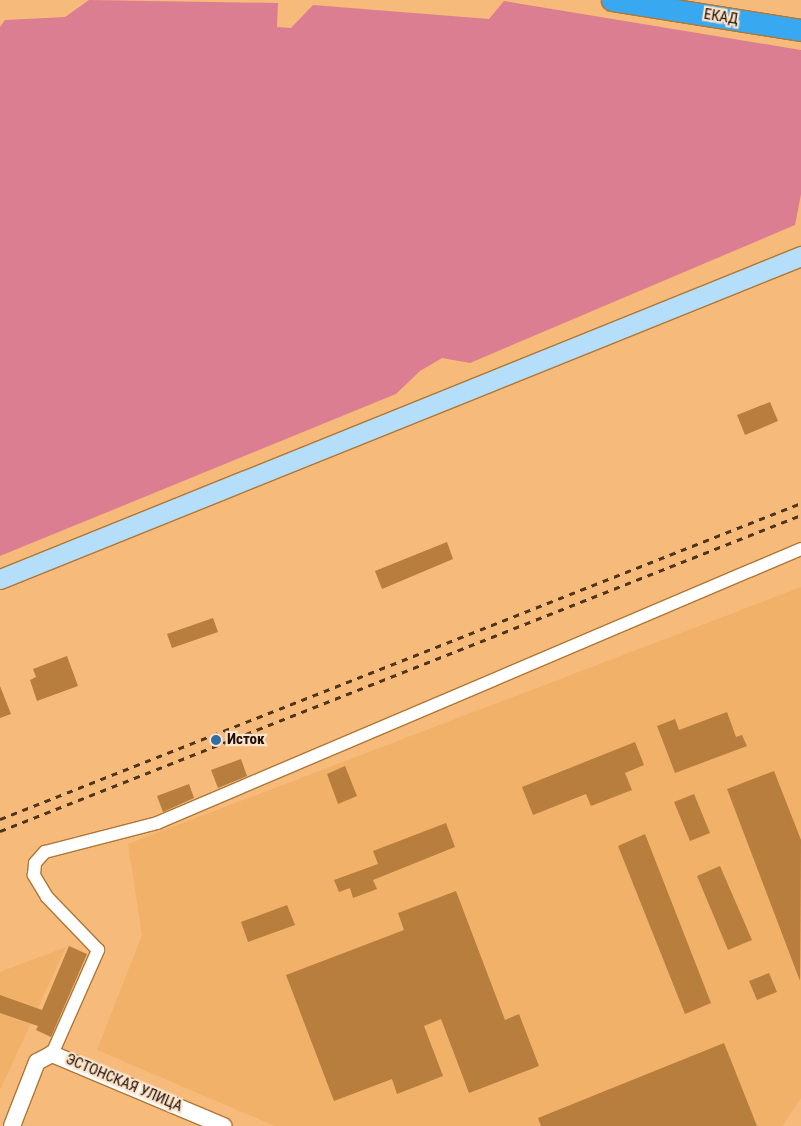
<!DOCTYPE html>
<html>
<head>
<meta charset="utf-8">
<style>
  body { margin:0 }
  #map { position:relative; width:801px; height:1126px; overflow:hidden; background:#f6ba7a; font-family:"Roboto Condensed",sans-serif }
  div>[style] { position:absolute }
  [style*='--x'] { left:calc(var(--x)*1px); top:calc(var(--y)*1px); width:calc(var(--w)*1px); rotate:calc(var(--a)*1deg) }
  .built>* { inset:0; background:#f2b169 }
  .green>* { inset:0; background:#dc7e91 }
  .building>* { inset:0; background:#b77e3e }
  .roads { filter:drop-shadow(1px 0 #af7736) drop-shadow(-1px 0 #af7736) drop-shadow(0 1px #af7736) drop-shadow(0 -1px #af7736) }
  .minor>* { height:12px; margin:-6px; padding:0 6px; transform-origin:6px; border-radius:6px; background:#fff }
  .tertiary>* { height:16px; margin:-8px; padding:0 8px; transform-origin:8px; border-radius:8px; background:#fff }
  .secondary>* { height:19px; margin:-9.5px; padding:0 9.5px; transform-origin:9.5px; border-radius:9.5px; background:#b5defa }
  .trunk>* { height:21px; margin:-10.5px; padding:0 10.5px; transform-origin:10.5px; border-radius:10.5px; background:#38a8f0 }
  .rail>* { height:3px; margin-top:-1.5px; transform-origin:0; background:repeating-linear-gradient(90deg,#4f351b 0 6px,transparent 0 12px) }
  .dots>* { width:14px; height:14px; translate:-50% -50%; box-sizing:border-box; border:2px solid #fce3cb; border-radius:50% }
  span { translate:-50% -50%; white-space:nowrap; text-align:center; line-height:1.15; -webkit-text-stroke:4.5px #fce3cb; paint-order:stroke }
  .street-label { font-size:15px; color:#200f00 }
  .poi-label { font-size:15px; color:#200f00; font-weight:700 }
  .left { translate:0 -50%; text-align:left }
</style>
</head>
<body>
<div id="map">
  <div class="built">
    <i style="clip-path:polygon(801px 587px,801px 1098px,782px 1126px,275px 1126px,97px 1050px,142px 935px,128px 844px)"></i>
    <i style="clip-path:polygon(66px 947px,0 1090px,0 972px)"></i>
  </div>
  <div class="green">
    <i style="clip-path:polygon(89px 0,278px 3px,277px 27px,291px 28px,313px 5px,489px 19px,504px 1px,801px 50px,801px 194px,795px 225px,470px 363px,442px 358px,420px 371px,396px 394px,0 556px,0 27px,5px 20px,65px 17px)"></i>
  </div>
  <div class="building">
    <i style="clip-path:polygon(770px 402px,778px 421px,745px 435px,737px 415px)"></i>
    <i style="clip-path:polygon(447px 542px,453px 559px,382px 589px,375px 571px)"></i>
    <i style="clip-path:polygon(213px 618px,218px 632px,172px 648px,167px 634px)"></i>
    <i style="clip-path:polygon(67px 656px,78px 686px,37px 701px,30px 680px,36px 677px,33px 669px)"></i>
    <i style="clip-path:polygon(0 686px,11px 714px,0 718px)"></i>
    <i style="clip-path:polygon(727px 712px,736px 737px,742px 735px,747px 746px,675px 773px,657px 726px,675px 719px,679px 730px)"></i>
    <i style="clip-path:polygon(635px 742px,644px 765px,625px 773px,632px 790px,591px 806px,586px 794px,533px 815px,522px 787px)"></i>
    <i style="clip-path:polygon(241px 759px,247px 776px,218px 788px,211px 770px)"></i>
    <i style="clip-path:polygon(345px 766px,357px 796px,338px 804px,327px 774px)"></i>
    <i style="clip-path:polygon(774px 771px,801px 840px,800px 981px,727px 789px)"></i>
    <i style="clip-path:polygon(189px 784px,194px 798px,163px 812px,157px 796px)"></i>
    <i style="clip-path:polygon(694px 794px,710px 833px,690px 841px,674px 802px)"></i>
    <i style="clip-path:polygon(446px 823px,455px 847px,373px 880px,377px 889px,353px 898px,350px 888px,339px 892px,334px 880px,378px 864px,373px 851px)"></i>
    <i style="clip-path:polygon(645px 834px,711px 1003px,685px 1014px,618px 846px)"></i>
    <i style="clip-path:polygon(720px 866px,752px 940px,728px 950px,697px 876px)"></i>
    <i style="clip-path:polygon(456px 891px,505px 1020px,519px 1014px,539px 1066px,469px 1093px,441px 1019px,424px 1026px,443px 1076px,397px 1094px,392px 1079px,334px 1101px,286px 975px,404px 930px,398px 913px)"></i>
    <i style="clip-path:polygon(287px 905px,295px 925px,248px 942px,241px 922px)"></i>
    <i style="clip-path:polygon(69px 946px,87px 954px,51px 1037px,36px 1030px,38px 1026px,0 1013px,0 995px,42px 1010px)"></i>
    <i style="clip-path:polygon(769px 973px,777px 992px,757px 1000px,749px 981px)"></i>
    <i style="clip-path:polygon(724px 1043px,757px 1126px,541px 1126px,538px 1118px)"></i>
  </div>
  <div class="roads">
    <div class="minor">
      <i style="--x:52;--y:1054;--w:114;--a:-66.1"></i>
      <i style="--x:98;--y:950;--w:74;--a:-133.9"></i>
      <i style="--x:47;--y:897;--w:26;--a:-121"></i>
      <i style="--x:34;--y:875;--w:12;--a:-85"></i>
      <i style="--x:35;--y:863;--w:15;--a:-48"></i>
      <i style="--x:45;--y:852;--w:116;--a:-14.5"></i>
      <i style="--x:157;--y:823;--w:700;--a:-23.05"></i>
    </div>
    <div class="tertiary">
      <i style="--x:12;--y:1126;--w:69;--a:-68.7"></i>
      <i style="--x:37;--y:1062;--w:17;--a:-28"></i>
      <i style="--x:52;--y:1054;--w:186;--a:22.8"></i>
    </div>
    <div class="secondary">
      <i style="--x:0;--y:579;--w:864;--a:-21.96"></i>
    </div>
    <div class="trunk">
      <i style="--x:612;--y:0;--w:191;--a:9"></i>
    </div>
  </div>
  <div class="rail">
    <i style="--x:0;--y:819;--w:861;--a:-21.53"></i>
    <i style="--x:0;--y:831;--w:861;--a:-21.53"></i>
  </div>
  <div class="dots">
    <i style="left:216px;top:740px;background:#2d6ea4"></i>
  </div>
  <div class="street-label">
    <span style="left:721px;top:17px;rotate:9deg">ЕКАД</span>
    <span style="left:124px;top:1083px;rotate:23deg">ЭСТОНСКАЯ УЛИЦА</span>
  </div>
  <div class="poi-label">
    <span class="left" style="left:227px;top:740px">Исток</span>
  </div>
</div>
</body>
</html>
